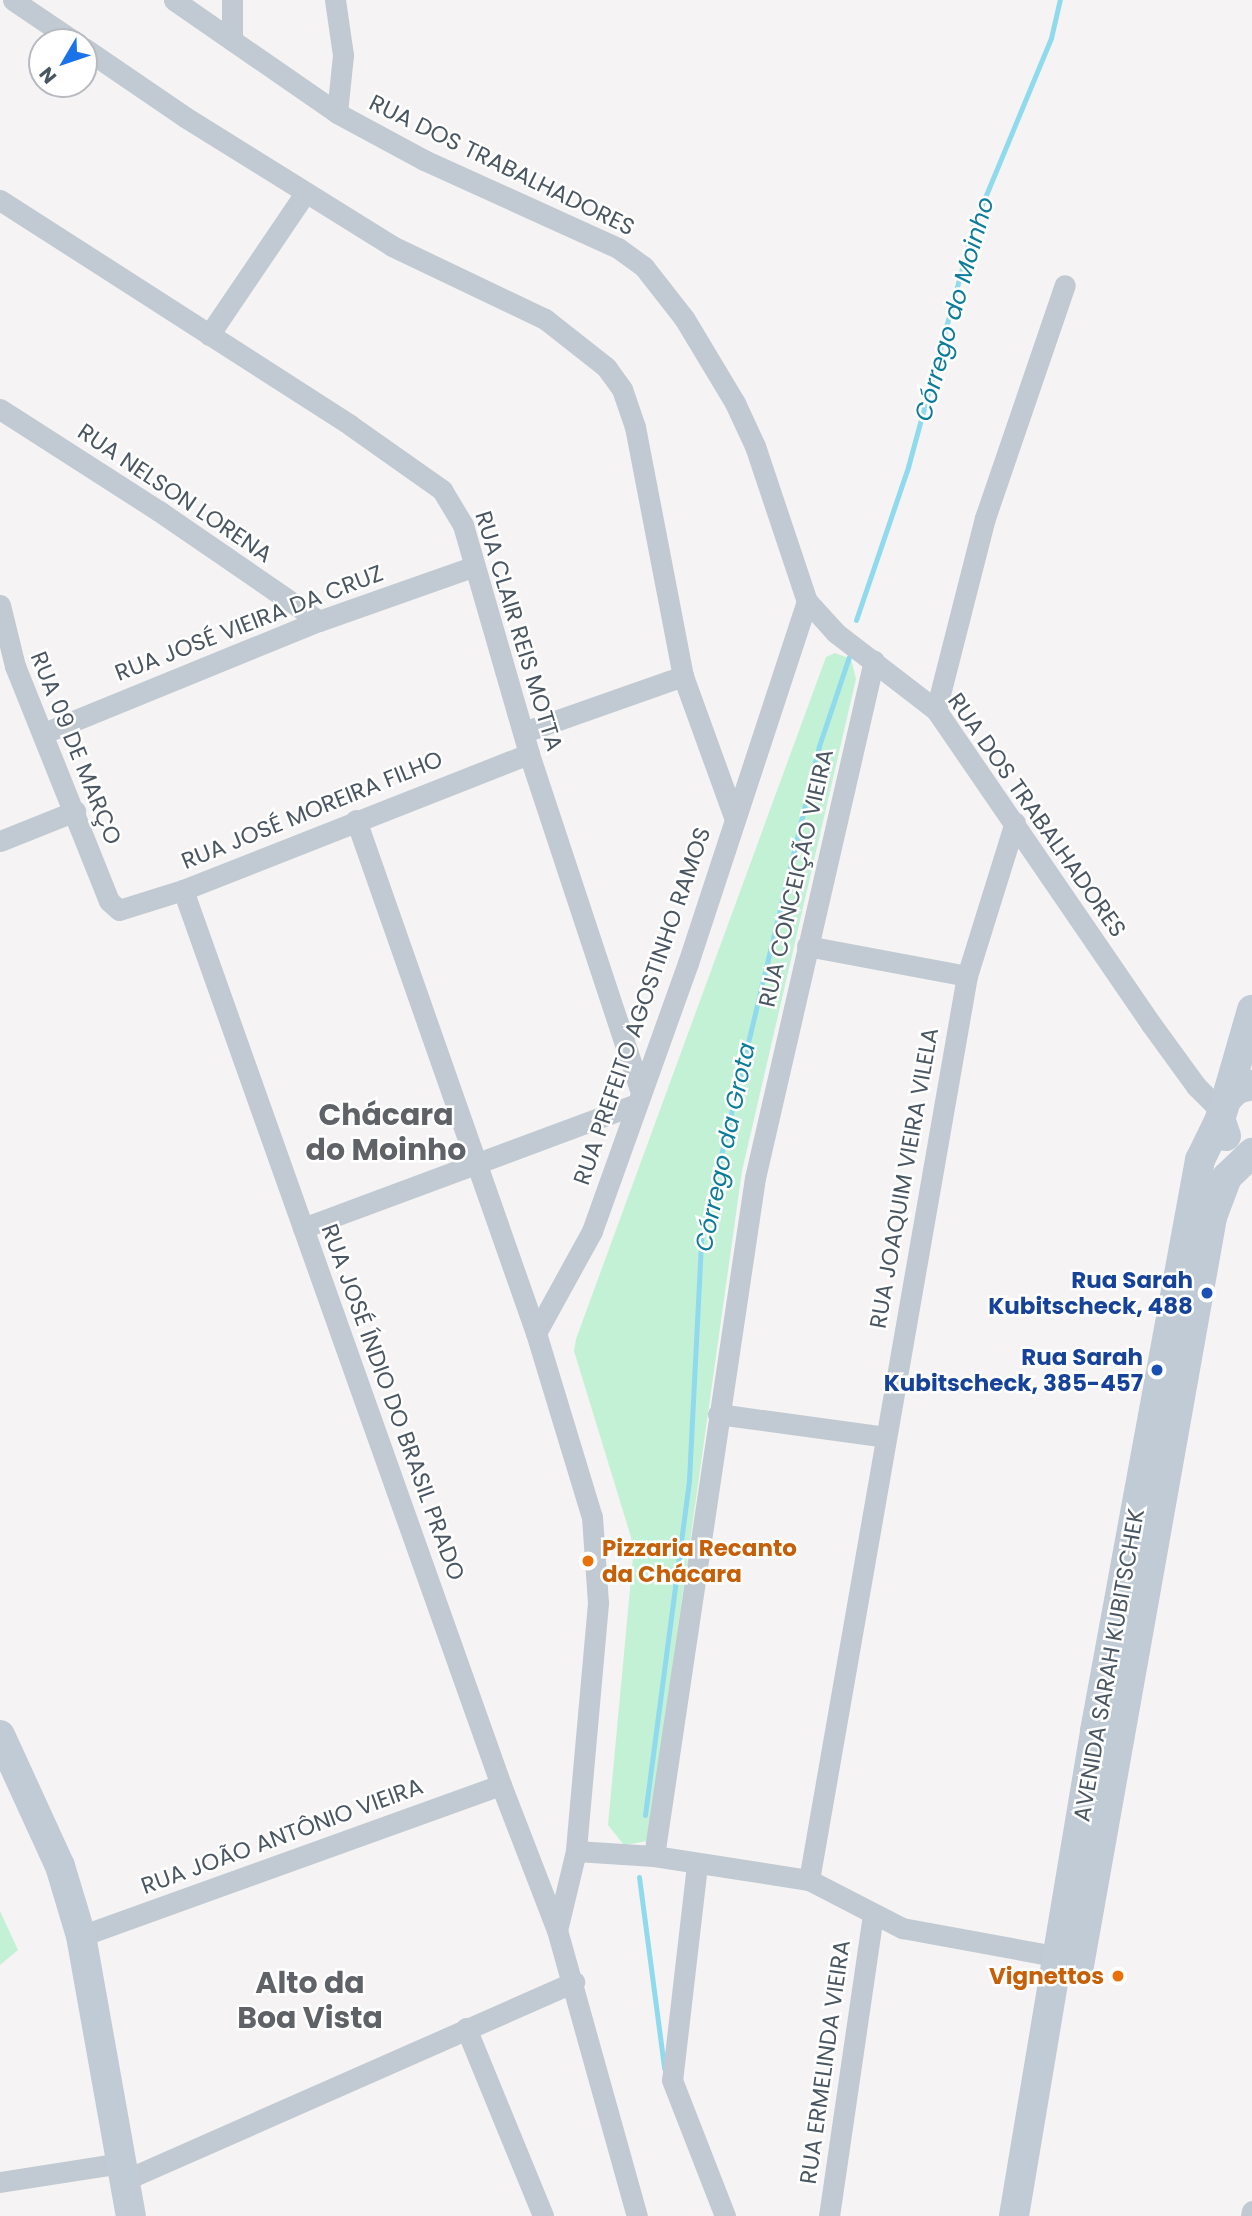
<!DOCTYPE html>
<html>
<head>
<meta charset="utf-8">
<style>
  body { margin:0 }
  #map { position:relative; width:1252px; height:2216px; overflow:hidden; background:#f5f3f3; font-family:Poppins,sans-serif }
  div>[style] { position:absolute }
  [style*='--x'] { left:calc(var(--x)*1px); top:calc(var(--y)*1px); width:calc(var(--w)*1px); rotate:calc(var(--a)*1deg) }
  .green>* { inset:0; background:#c3f1d5 }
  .stream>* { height:5px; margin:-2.5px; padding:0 2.5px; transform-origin:2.5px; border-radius:2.5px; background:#90daee }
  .street>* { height:21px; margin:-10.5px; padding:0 10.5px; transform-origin:10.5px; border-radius:10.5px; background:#c1cad2 }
  .secondary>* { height:30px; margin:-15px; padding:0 15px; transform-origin:15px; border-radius:15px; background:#c1cbd6 }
  .dots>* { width:19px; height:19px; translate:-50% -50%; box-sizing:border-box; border:4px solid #fff; border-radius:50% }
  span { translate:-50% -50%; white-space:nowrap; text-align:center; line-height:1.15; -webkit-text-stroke:5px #fff; paint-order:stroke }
  .street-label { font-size:23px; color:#4a5661 }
  .transit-label { font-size:23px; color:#164399; font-weight:700 }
  .right { translate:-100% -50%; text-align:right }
  .food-label { font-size:23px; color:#c56008; font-weight:700 }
  .left { translate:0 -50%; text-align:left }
  .water-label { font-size:24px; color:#0c7c9b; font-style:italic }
  .district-label { font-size:30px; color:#5f6368; font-weight:700 }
  .north { position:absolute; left:28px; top:28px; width:70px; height:70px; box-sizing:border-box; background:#fff; border:2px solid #b7bbc0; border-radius:50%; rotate:231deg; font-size:19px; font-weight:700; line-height:28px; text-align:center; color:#4a5661 }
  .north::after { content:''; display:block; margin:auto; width:24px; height:32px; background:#1a73e8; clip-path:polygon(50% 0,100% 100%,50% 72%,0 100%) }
</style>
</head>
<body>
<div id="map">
  <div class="green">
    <i style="clip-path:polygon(835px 653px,851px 659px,856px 679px,742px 1171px,648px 1841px,624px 1845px,608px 1825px,633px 1557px,631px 1537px,574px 1351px,576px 1339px,826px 657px)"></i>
    <i style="clip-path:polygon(0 1911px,18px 1950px,0 1965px)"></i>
  </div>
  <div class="stream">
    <i style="--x:856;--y:620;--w:162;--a:-71.2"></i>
    <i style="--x:908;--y:467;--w:252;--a:-74.8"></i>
    <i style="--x:974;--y:224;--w:201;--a:-67.5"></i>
    <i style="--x:1051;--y:38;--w:39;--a:-77"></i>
    <i style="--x:645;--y:1815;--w:338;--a:-82.5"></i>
    <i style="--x:689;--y:1480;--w:241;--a:-87.1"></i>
    <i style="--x:701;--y:1239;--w:507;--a:-76.54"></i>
    <i style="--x:819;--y:746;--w:94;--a:-71.4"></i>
    <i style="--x:639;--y:1877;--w:193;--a:82.5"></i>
  </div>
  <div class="street">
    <i style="--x:13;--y:0;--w:75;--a:34.1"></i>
    <i style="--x:174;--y:0;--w:198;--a:34.7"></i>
    <i style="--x:337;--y:113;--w:99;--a:28.4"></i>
    <i style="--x:424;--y:160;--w:213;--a:24.4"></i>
    <i style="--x:618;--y:248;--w:32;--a:36"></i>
    <i style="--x:644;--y:267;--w:65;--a:51.9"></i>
    <i style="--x:684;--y:318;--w:99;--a:59"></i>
    <i style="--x:735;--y:403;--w:47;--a:65.1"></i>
    <i style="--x:755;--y:446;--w:163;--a:71.5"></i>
    <i style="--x:807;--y:601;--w:43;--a:47.8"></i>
    <i style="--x:836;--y:633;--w:126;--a:37.6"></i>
    <i style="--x:936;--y:710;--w:381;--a:55.6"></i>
    <i style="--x:1151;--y:1024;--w:77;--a:54"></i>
    <i style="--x:1196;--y:1086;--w:35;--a:45"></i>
    <i style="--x:232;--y:0;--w:40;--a:90"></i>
    <i style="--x:335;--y:0;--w:56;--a:81.7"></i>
    <i style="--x:343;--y:55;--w:58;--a:95.9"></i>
    <i style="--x:84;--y:48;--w:122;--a:34.3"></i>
    <i style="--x:185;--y:117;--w:244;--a:31.9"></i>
    <i style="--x:392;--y:246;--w:170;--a:25.5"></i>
    <i style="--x:545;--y:319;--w:78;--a:38.2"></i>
    <i style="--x:606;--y:367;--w:27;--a:54"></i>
    <i style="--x:622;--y:389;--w:40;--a:71.1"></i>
    <i style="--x:635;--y:427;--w:254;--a:79.1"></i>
    <i style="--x:683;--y:676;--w:150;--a:70.1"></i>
    <i style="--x:0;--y:200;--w:416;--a:32.7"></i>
    <i style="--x:350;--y:425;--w:113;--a:35.2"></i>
    <i style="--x:442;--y:490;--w:41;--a:59"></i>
    <i style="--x:463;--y:525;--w:238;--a:73.9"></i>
    <i style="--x:529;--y:754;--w:356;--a:71.7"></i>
    <i style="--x:209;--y:335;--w:171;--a:-55.9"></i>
    <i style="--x:0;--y:409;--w:189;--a:32.7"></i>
    <i style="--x:159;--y:511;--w:194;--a:34.5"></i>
    <i style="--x:0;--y:605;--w:63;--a:76.2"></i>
    <i style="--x:15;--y:666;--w:253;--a:68.2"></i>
    <i style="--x:109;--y:901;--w:13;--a:42"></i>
    <i style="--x:119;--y:910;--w:67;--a:-17.4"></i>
    <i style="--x:183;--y:890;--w:372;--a:-21.5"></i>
    <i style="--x:936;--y:710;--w:198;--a:-75.7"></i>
    <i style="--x:985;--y:518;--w:246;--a:-71.1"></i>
    <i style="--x:524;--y:732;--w:169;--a:-19.4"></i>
    <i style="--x:44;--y:733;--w:297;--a:-22.2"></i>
    <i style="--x:319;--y:621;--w:165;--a:-19.4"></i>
    <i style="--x:356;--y:820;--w:544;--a:70.67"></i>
    <i style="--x:536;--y:1333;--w:192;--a:73.1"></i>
    <i style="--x:592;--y:1517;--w:86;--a:86"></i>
    <i style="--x:598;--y:1603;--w:249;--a:95.1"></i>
    <i style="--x:576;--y:1851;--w:81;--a:103.5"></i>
    <i style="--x:0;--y:841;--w:81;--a:-21.8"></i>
    <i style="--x:183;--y:890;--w:950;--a:70.44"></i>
    <i style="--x:501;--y:1785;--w:155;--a:68.9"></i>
    <i style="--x:557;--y:1930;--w:297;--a:74.4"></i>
    <i style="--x:807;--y:946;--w:163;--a:10.6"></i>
    <i style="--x:303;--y:1228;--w:355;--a:-20.4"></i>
    <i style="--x:536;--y:1333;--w:116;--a:-61.2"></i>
    <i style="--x:592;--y:1231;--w:285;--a:-70.3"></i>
    <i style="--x:688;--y:963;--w:381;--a:-71.8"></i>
    <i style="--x:718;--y:1414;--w:169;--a:7.8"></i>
    <i style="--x:576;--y:1851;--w:78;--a:3.7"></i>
    <i style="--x:654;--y:1856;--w:157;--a:8.8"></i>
    <i style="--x:809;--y:1880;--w:105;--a:27.3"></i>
    <i style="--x:902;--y:1928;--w:161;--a:10.4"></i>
    <i style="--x:654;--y:1856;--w:685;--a:-81.53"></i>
    <i style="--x:755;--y:1178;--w:531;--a:-77.06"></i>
    <i style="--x:697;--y:1865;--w:216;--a:96.6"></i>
    <i style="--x:672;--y:2080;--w:146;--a:68.7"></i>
    <i style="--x:809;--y:1880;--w:918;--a:-80.09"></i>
    <i style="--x:967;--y:976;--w:161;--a:-72.7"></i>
    <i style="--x:81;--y:1936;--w:446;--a:-19.8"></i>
    <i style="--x:466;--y:2028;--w:203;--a:67.7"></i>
    <i style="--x:125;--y:2180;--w:491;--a:-23.8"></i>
    <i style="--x:0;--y:2182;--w:122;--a:-8.9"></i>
    <i style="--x:829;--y:2216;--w:304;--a:-81.7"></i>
    <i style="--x:1251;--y:2216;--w:5;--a:-79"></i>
  </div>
  <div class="secondary">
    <i style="--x:1226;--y:1100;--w:94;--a:-73.9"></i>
    <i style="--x:1226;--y:1136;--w:18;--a:-109"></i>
    <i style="--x:1220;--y:1119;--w:20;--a:-72"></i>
    <i style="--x:1226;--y:1100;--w:16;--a:-45"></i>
    <i style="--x:1237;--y:1089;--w:16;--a:-15"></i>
    <i style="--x:0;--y:1735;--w:144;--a:65.4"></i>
    <i style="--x:60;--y:1866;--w:73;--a:73.3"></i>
    <i style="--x:81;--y:1936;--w:284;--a:79.9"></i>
    <i style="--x:1078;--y:1971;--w:766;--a:-79.92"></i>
    <i style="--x:1212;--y:1217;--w:43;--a:-69.4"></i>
    <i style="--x:1227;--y:1177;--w:35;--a:-44"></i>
    <i style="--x:1014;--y:2216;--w:492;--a:-80.5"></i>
    <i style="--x:1095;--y:1731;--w:581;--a:-79.58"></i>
    <i style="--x:1200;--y:1160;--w:46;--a:-64"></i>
  </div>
  <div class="dots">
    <i style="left:1207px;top:1293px;background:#1a4fb4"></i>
    <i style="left:1157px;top:1370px;background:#1a4fb4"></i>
    <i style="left:588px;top:1561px;background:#e8710a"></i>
    <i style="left:1118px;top:1976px;background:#e8710a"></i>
  </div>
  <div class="street-label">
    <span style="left:502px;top:165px;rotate:26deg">RUA DOS TRABALHADORES</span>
    <span style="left:175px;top:493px;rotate:34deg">RUA NELSON LORENA</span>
    <span style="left:249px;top:623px;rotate:-21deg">RUA JOSÉ VIEIRA DA CRUZ</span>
    <span style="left:519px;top:631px;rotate:73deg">RUA CLAIR REIS MOTTA</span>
    <span style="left:76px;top:748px;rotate:68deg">RUA 09 DE MARÇO</span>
    <span style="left:312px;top:810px;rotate:-22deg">RUA JOSÉ MOREIRA FILHO</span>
    <span style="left:1037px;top:815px;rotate:55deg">RUA DOS TRABALHADORES</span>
    <span style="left:796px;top:878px;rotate:-77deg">RUA CONCEIÇÃO VIEIRA</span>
    <span style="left:642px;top:1006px;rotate:-71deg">RUA PREFEITO AGOSTINHO RAMOS</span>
    <span style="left:904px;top:1178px;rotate:-80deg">RUA JOAQUIM VIEIRA VILELA</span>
    <span style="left:393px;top:1402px;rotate:70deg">RUA JOSÉ ÍNDIO DO BRASIL PRADO</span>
    <span style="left:1109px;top:1665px;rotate:-80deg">AVENIDA SARAH KUBITSCHEK</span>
    <span style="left:282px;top:1836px;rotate:-20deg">RUA JOÃO ANTÔNIO VIEIRA</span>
    <span style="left:825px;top:2062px;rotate:-82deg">RUA ERMELINDA VIEIRA</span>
  </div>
  <div class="transit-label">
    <span class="right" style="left:1193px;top:1293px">Rua Sarah<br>Kubitscheck, 488</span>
    <span class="right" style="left:1143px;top:1370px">Rua Sarah<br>Kubitscheck, 385-457</span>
  </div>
  <div class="food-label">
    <span class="left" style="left:602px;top:1561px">Pizzaria Recanto<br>da Chácara</span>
    <span class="right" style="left:1104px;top:1976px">Vignettos</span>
  </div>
  <div class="water-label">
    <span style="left:954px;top:309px;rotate:-74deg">Córrego do Moinho</span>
    <span style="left:725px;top:1147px;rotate:-78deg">Córrego da Grota</span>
  </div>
  <div class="district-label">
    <span style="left:386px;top:1132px">Chácara<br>do Moinho</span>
    <span style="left:310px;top:2000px">Alto da<br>Boa Vista</span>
  </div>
  <div class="north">N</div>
</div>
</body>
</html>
